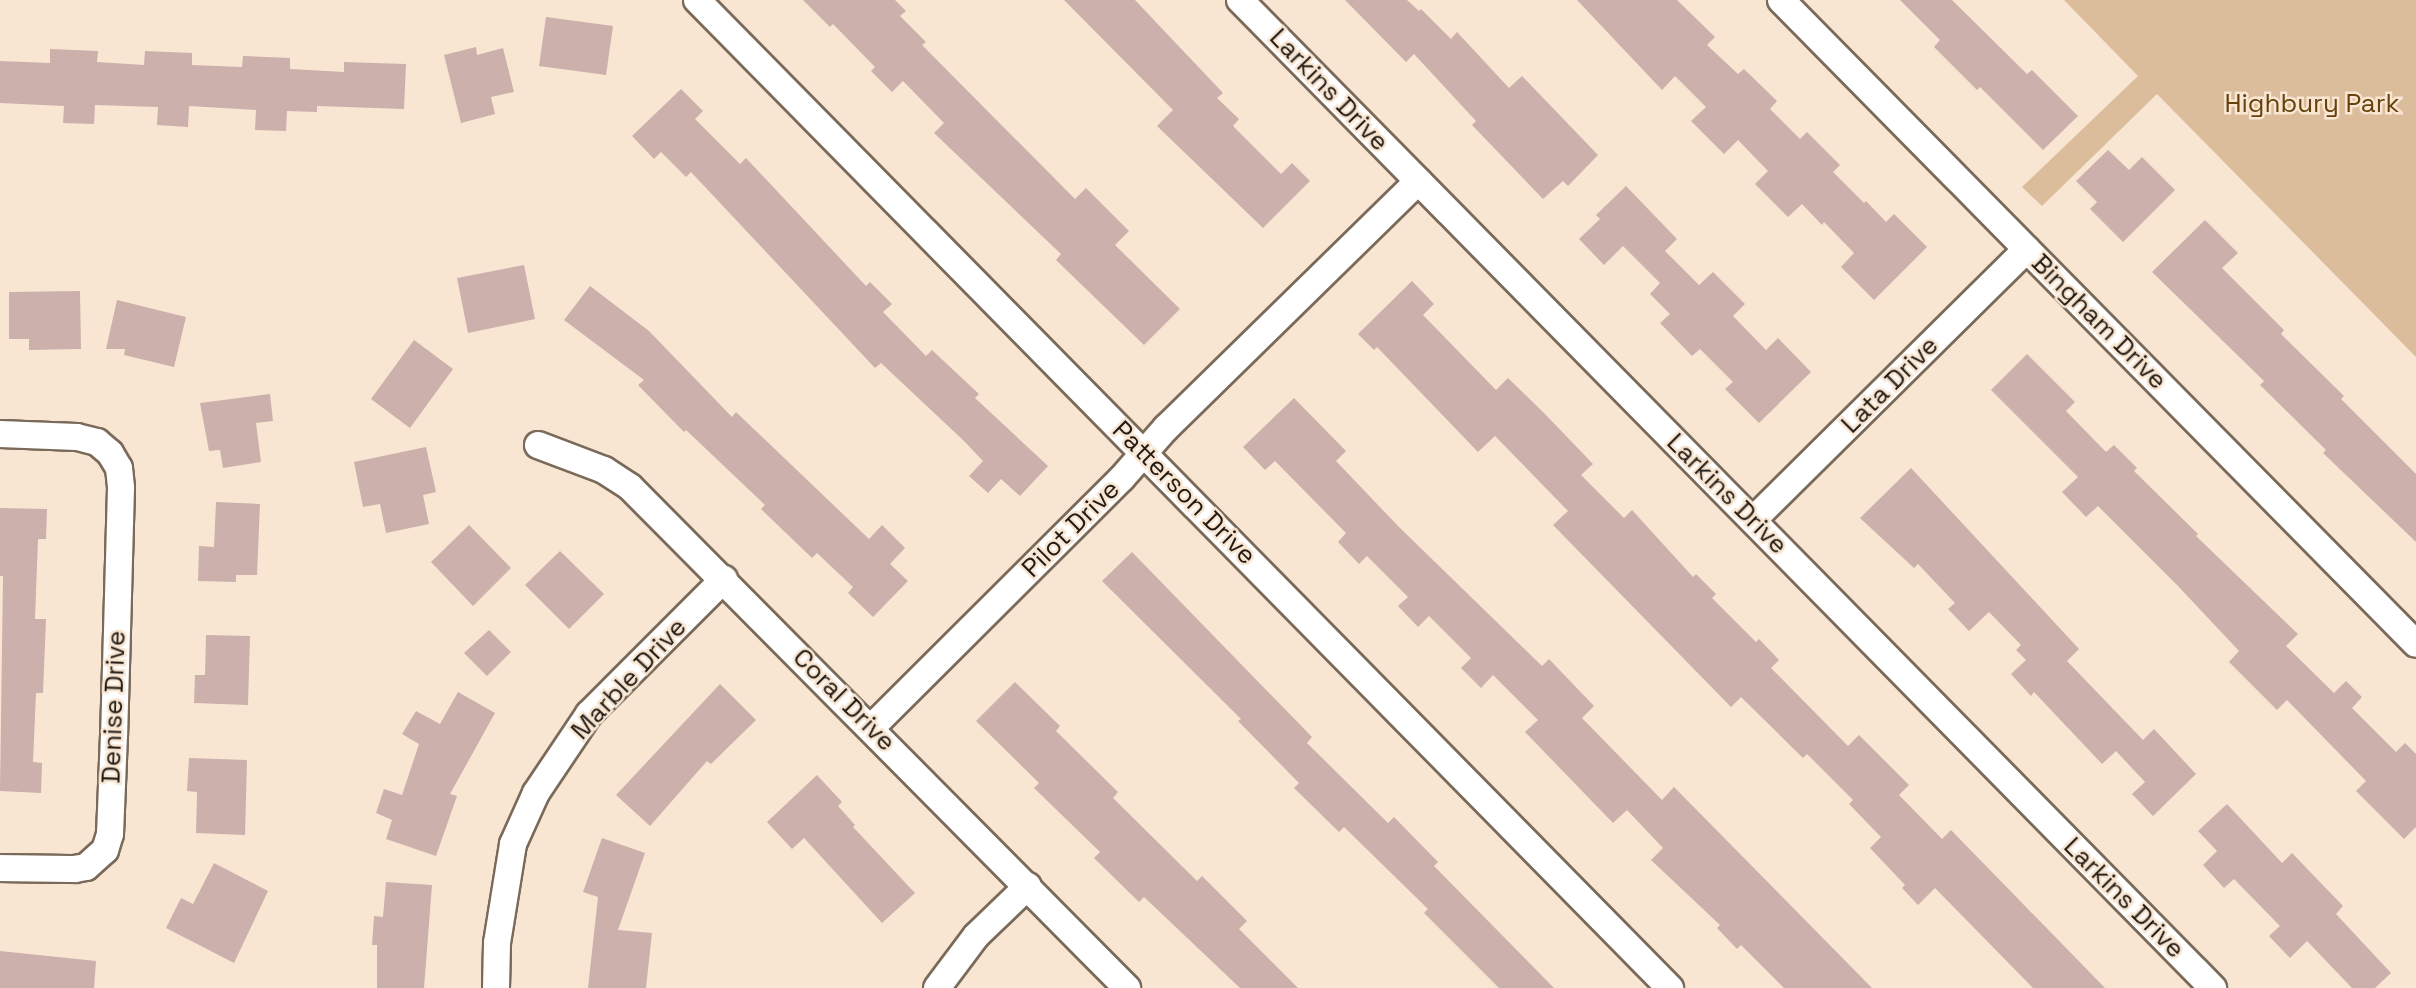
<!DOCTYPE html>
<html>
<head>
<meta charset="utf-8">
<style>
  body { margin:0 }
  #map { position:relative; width:2416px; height:988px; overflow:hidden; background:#f8e6d3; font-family:"Space Grotesk",sans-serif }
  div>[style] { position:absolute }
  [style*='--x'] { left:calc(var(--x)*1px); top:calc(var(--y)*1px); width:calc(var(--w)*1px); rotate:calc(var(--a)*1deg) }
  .green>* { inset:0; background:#dbbc9b }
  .building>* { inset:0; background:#cbb0ab }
  .roads { filter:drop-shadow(2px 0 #7a6a59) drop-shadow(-2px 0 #7a6a59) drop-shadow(0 2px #7a6a59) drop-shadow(0 -2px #7a6a59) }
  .minor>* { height:26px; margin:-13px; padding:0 13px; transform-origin:13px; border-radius:13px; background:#fff }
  span { translate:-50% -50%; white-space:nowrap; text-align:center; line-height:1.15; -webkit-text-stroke:5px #f8e6d3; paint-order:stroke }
  .street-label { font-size:26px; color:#201a13 }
  .park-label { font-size:26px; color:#67410b }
</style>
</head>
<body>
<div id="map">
  <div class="green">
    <i style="clip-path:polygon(2064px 0,2416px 0,2416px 357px,2157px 94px,2042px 206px,2022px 187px,2138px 76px)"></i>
  </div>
  <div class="building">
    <i style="clip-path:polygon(803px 0,895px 0,906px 11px,900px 16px,926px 42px,922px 45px,1075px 199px,1086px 188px,1129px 231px,1115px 245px,1180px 309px,1144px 345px,1056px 260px,1061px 254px,934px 133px,944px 123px,903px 81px,892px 92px,871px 71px,875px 67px,833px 24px,830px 27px)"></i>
    <i style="clip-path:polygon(1064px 0,1135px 0,1223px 93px,1217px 98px,1239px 119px,1233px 126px,1281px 174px,1292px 163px,1310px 181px,1263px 228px,1157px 126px,1173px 110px)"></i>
    <i style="clip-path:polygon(1345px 0,1407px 0,1419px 11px,1421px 9px,1451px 39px,1457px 32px,1509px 88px,1522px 76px,1598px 155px,1568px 186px,1563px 181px,1543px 199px,1472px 125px,1476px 121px,1414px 54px,1406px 62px)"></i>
    <i style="clip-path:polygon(1577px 0,1677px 0,1715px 37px,1707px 45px,1738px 74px,1744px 69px,1777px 101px,1770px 109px,1800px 139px,1807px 132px,1840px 165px,1833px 172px,1864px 203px,1866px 201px,1886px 222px,1894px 214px,1927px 247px,1874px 300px,1841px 267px,1854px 253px,1824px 222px,1822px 225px,1802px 204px,1788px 217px,1755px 184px,1768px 171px,1738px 140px,1724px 154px,1691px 121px,1706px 107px,1675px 76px,1662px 90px)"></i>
    <i style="clip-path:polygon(1900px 0,1952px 0,2027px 74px,2032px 70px,2078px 116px,2043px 150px,1980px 87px,1977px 90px,1934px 47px,1940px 40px)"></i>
    <i style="clip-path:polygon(546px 17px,613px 26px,606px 75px,539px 66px)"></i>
    <i style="clip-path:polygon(476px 47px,477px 55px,503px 48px,514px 92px,491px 97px,495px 114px,461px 123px,444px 55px)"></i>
    <i style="clip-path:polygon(50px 49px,98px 51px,97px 62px,144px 65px,145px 51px,192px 53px,192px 65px,242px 67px,243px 56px,290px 58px,290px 69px,344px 72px,344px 62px,406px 64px,404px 109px,317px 106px,317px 112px,287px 111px,286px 131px,255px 130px,256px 110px,189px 106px,188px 127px,157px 125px,158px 107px,95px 105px,94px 124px,63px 123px,64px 106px,0 103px,0 61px,50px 63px)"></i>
    <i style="clip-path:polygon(681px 89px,703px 111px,695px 119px,740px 164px,746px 158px,866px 286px,870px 282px,892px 304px,883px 312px,926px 356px,932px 350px,979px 394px,975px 398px,1048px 466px,1020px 496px,1001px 479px,988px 493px,969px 476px,983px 461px,964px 441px,881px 363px,875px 368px,691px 172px,686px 177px,661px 152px,654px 159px,632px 136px)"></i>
    <i style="clip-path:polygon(2108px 150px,2129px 170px,2142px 157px,2175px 190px,2123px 242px,2090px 209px,2097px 202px,2076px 181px)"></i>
    <i style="clip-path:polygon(1626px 186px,1677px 239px,1665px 251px,1699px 285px,1713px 272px,1745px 304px,1733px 316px,1766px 350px,1778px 338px,1811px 372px,1759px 423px,1725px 389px,1733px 382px,1700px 349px,1692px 356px,1660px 323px,1670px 314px,1650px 294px,1660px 283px,1623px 246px,1604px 265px,1579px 239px,1600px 219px,1596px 215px)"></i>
    <i style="clip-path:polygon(2205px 220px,2238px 253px,2222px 268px,2284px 330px,2281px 334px,2344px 396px,2341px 399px,2416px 474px,2416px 542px,2323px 453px,2326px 450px,2260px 385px,2264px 381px,2152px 272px)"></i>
    <i style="clip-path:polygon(524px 265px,535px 319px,468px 333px,457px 278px)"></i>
    <i style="clip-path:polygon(1412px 281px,1434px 304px,1423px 315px,1496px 390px,1508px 378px,1545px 414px,1593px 464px,1581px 475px,1624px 518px,1632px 510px,1693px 577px,1696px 574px,1716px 594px,1712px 598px,1756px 642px,1759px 639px,1779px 660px,1771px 668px,1848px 746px,1859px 735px,1909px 785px,1899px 795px,1942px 839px,1951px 830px,2105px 988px,2033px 988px,1935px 888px,1918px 905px,1902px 888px,1905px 885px,1870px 848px,1881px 837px,1849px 804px,1853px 800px,1807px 754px,1803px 758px,1741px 697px,1731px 707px,1553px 525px,1568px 511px,1495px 436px,1478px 452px,1377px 347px,1374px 350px,1358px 334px)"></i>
    <i style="clip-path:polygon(590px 286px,649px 331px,732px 417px,736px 412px,869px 539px,882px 525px,905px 548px,890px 564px,908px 581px,873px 617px,848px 593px,853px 587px,817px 553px,812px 558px,761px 509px,765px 505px,686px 430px,684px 432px,638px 385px,644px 380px,564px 320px)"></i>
    <i style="clip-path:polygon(80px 291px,81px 349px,29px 350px,29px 339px,9px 339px,9px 292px)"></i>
    <i style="clip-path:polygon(117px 300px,186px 317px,174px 367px,124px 355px,125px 349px,106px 349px)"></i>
    <i style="clip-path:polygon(414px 340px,453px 369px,410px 428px,371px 399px)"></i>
    <i style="clip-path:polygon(2027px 354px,2075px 402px,2066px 411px,2106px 452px,2114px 445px,2137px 468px,2134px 471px,2198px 534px,2196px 536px,2298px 634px,2286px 646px,2334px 693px,2346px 681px,2362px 697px,2352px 708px,2396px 752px,2405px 743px,2416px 754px,2416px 827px,2404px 839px,2356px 791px,2366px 781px,2287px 700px,2277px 710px,2229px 662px,2239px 651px,2177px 585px,2098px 506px,2086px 517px,2062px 492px,2078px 477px,1991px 390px)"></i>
    <i style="clip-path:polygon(270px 394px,273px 421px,256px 423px,261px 462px,223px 468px,220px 450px,209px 451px,200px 403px)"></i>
    <i style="clip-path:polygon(1294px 398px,1346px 451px,1336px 461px,1398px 526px,1542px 666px,1549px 659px,1594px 706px,1582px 718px,1662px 800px,1674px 787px,1872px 988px,1784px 988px,1741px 945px,1737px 949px,1717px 928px,1720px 925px,1651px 860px,1663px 848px,1627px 810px,1613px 823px,1525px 732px,1538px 720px,1493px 675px,1481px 688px,1461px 668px,1471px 658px,1429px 616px,1418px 627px,1398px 606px,1408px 597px,1367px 556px,1359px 564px,1338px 542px,1346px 533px,1275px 461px,1265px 470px,1243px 447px)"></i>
    <i style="clip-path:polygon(426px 447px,436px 492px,423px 495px,429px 524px,386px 533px,380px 504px,363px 507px,354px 462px)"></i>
    <i style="clip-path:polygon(1911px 468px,2079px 649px,2067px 661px,2143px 740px,2154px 729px,2196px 774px,2153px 816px,2132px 794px,2145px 782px,2116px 751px,2102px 764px,2034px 692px,2031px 696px,2011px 674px,2026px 660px,2016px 650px,2021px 645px,1989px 612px,1969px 631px,1948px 609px,1955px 603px,1918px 564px,1914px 568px,1860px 518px)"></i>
    <i style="clip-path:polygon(216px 502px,260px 504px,257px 575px,236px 575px,236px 582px,198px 581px,199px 546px,214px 547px)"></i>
    <i style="clip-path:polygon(0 508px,47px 509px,46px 539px,38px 539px,35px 619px,46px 619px,43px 693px,36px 693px,33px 762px,42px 763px,41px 793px,0 791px,3px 576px,0 576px)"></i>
    <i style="clip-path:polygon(469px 525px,511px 568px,473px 606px,431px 562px)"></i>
    <i style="clip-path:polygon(560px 551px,604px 594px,569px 629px,525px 585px)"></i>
    <i style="clip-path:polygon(1132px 552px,1312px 737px,1307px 743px,1388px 823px,1394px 817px,1438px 862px,1434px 866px,1554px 988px,1499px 988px,1424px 913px,1428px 909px,1344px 827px,1339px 832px,1294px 788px,1299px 783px,1238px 721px,1241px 719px,1102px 581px)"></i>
    <i style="clip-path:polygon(489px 630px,511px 652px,487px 676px,464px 653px)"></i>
    <i style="clip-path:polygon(206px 635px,250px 636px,248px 705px,194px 703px,195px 675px,205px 675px)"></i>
    <i style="clip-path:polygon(1015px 682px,1060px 726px,1056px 731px,1118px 792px,1113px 798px,1197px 881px,1202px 876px,1247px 921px,1239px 929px,1298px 988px,1240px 988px,1144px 897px,1139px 902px,1094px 858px,1100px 852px,1034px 788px,1039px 783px,976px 721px)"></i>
    <i style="clip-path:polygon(720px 684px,756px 720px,711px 764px,707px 761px,650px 826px,616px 795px)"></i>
    <i style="clip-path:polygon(458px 692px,495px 713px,450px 794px,457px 796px,436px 856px,386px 839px,392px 820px,376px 813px,384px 789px,402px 795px,419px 744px,402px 734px,416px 711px,440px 724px)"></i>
    <i style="clip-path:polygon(189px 758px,247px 760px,245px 835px,196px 833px,197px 792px,187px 791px)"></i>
    <i style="clip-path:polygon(817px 775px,842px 802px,838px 806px,855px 825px,853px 827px,915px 893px,882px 923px,804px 838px,792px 849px,767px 822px)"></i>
    <i style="clip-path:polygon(2227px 804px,2282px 863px,2292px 853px,2343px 906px,2336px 914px,2391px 973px,2375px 988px,2352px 988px,2307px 941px,2290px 958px,2269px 936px,2280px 926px,2234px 879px,2224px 888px,2203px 865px,2217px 851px,2198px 831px)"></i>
    <i style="clip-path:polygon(602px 838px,645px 853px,618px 930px,652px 933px,646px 988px,588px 988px,598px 897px,583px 892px)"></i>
    <i style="clip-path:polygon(214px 863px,268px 891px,234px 963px,166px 928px,181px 898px,193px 904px)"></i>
    <i style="clip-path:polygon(386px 882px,432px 885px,424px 988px,377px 988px,377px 945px,372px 945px,374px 916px,383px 917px)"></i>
    <i style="clip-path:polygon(0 951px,96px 961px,94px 988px,0 988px)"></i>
  </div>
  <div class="roads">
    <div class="minor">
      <i style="--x:697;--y:0;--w:1387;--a:45.44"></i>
      <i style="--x:1240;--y:0;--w:1387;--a:45.44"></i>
      <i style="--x:1781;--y:0;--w:904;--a:45.4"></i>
      <i style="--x:0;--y:434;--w:77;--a:2.2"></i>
      <i style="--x:77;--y:437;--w:21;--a:14"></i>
      <i style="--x:97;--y:442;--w:17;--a:40"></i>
      <i style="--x:110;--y:453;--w:17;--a:59"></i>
      <i style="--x:119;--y:468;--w:20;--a:84"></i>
      <i style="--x:121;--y:488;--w:247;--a:91.6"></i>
      <i style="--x:114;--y:735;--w:99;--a:92.3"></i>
      <i style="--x:110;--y:834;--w:17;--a:107"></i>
      <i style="--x:105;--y:850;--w:25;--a:138"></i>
      <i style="--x:86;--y:867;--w:11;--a:170"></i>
      <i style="--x:75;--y:869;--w:75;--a:-179.2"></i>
      <i style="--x:538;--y:445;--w:71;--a:20.7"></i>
      <i style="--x:604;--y:470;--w:31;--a:33"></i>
      <i style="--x:630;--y:487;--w:706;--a:45.23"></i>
      <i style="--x:1753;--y:520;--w:385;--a:-44.7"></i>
      <i style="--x:871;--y:728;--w:354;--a:-44.9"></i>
      <i style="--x:1122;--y:478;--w:67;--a:-48.7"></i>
      <i style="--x:1166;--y:428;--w:353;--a:-44.4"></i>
      <i style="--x:496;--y:988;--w:45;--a:-88.7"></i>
      <i style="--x:497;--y:943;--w:100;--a:-80.8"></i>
      <i style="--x:513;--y:844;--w:56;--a:-65.7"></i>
      <i style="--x:536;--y:793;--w:95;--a:-56.1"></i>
      <i style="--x:589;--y:714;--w:191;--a:-45"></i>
      <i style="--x:937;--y:988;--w:65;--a:-53.1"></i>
      <i style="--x:976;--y:936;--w:72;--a:-43.9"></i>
    </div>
  </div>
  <div class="street-label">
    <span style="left:1329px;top:90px;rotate:46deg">Larkins Drive</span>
    <span style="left:2099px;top:322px;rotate:45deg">Bingham Drive</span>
    <span style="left:1890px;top:385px;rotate:-45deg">Lata Drive</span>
    <span style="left:1184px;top:493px;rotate:45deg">Patterson Drive</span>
    <span style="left:1727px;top:494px;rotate:45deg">Larkins Drive</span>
    <span style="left:1071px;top:529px;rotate:-45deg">Pilot Drive</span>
    <span style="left:629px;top:679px;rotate:-47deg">Marble Drive</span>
    <span style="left:844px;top:700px;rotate:45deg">Coral Drive</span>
    <span style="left:114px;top:707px;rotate:-88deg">Denise Drive</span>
    <span style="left:2124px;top:898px;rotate:45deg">Larkins Drive</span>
  </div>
  <div class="park-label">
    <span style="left:2312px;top:104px">Highbury Park</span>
  </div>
</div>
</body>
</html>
